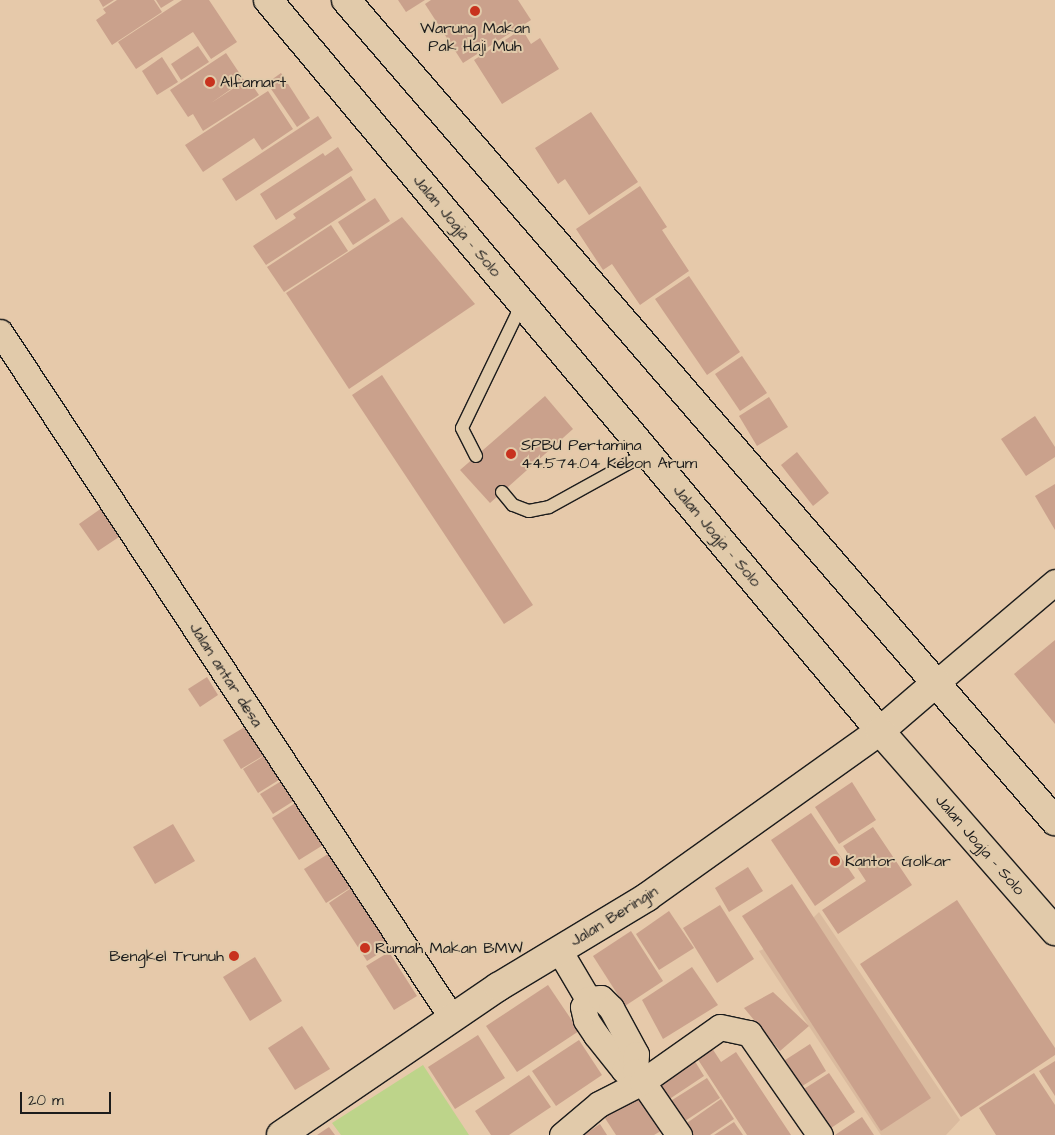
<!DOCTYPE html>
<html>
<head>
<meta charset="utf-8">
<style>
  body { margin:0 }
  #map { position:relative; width:1055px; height:1135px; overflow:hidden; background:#e6c9aa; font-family:"Architects Daughter",sans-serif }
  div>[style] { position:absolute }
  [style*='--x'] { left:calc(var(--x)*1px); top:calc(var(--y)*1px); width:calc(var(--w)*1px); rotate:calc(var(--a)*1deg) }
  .built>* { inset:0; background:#daba9e }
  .green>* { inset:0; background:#bdd48a }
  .building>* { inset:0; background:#caa18c }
  .roads { filter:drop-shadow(1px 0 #1c1c1c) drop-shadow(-1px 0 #1c1c1c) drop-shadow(0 1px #1c1c1c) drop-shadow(0 -1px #1c1c1c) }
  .service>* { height:12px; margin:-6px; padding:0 6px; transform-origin:6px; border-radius:6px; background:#e1caaa }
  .minor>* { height:25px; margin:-12.5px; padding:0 12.5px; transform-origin:12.5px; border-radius:12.5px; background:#e1caaa }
  .tertiary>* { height:28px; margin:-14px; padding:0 14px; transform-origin:14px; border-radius:14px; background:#e1caaa }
  .trunk>* { height:28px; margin:-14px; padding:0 14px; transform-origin:14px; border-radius:14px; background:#e1caaa }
  .dots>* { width:14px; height:14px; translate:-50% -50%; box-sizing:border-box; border:2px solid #e1caaa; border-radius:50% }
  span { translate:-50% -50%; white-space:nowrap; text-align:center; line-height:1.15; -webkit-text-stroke:4px #e1caaa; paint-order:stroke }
  .poi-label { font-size:16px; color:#1c1c1c }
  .left { translate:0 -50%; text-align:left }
  .right { translate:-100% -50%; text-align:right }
  .street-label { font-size:16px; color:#1c1c1c }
  .scale { position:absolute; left:20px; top:1092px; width:91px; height:22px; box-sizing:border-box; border:2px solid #1c1c1c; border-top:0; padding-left:6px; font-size:15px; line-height:18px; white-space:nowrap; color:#1c1c1c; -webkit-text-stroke:4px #e1caaa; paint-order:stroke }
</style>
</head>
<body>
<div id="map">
  <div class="built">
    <i style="clip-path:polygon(819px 912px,960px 1120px,946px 1135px,881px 1135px,759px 951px,795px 936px)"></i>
  </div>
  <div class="green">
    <i style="clip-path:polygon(423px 1065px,469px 1135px,341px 1135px,332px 1123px)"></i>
  </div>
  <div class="building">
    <i style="clip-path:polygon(99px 0,114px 0,103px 7px)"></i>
    <i style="clip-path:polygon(117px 0,154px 0,162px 12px,112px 45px,96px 20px,106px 13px,103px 9px)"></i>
    <i style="clip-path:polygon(156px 0,174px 0,161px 8px)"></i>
    <i style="clip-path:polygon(182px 0,209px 0,237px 42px,211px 59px,193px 32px,136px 69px,118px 42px)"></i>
    <i style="clip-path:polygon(398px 0,425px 0,406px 12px)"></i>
    <i style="clip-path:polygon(431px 0,518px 0,531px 20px,463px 63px,425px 4px)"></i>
    <i style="clip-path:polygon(522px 29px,531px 44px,540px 38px,559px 69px,502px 104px,474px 60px)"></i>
    <i style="clip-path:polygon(198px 46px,209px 62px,181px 80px,171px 64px)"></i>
    <i style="clip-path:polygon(226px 53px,244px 80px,211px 103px,248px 79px,259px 95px,203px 131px,193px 114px,188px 117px,170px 90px)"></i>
    <i style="clip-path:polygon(162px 57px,178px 82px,157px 95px,142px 71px)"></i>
    <i style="clip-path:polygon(281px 73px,310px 118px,297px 127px,267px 83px)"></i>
    <i style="clip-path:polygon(268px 91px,293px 129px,262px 150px,254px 138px,203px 172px,185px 145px)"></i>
    <i style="clip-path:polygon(591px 112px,638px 182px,589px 215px,565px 179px,558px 184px,535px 148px)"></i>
    <i style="clip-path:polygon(318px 116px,332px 138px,236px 201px,222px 179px)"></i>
    <i style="clip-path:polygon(338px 147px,353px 170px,276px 220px,260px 194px,323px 153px,325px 156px)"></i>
    <i style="clip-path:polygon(351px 176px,366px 200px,266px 265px,253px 246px,296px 218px,293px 214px)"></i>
    <i style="clip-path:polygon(640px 186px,667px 227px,662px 230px,689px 271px,640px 305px,612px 264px,603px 270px,576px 229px)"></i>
    <i style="clip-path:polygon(375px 198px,390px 221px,353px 245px,338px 222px)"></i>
    <i style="clip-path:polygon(402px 217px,475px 304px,349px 389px,286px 293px)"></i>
    <i style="clip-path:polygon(331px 225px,348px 251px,284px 292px,267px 267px)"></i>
    <i style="clip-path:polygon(689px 276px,740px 352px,707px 375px,655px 299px)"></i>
    <i style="clip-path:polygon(742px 356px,767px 393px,740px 411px,715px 374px)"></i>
    <i style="clip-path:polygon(382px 375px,533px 605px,504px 624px,352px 395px)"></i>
    <i style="clip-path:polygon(545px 396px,573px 429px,490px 503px,460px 470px)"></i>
    <i style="clip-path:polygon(769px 397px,788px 427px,757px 446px,739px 416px)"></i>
    <i style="clip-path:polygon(1035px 416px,1055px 447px,1055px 457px,1026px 476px,1001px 439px)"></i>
    <i style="clip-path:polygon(797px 452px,829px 493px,813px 506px,781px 465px)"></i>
    <i style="clip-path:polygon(1055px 484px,1055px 530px,1035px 496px)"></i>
    <i style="clip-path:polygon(109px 503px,128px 531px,98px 551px,79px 524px)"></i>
    <i style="clip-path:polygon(1055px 640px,1055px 724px,1014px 674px)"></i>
    <i style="clip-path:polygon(207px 677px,218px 695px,200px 707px,188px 689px)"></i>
    <i style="clip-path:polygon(248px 725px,266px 754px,241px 769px,223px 740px)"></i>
    <i style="clip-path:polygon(267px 754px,282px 778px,258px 793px,243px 769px)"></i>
    <i style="clip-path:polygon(288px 777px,300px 797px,273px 814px,260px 794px)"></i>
    <i style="clip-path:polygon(852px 782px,876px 820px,839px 844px,815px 807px)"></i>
    <i style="clip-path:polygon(300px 800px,328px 842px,299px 860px,272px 818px)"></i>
    <i style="clip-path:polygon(811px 813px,855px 878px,815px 906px,771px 840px)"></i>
    <i style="clip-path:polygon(173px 824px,195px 861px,155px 884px,133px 847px)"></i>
    <i style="clip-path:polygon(873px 827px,912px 885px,838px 934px,822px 910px,866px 881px,843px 846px)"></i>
    <i style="clip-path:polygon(336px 849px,358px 883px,326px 903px,304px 869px)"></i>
    <i style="clip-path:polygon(748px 867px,763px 891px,729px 912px,715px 888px)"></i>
    <i style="clip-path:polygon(360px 882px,399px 941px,367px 961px,329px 903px)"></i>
    <i style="clip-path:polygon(792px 884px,931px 1098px,881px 1131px,742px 916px)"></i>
    <i style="clip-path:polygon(957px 900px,1055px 1048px,1055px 1055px,961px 1117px,860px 964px)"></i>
    <i style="clip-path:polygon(720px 905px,754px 959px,717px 983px,683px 928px)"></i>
    <i style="clip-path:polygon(669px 911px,694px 948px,659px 970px,636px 934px)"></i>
    <i style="clip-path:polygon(631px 931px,663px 981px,625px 1006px,593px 956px)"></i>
    <i style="clip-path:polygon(389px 952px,417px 996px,394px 1010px,366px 966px)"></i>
    <i style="clip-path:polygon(255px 957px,282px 1001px,250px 1021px,223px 977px)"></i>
    <i style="clip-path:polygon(692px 967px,718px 1005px,663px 1039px,642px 1000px)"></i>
    <i style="clip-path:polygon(548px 985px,579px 1031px,517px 1072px,486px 1026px)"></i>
    <i style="clip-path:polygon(773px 992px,809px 1026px,780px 1051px,744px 1008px)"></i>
    <i style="clip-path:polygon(302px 1026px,330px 1069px,295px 1090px,268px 1048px)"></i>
    <i style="clip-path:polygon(478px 1035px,505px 1078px,455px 1109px,428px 1067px)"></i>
    <i style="clip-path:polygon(579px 1040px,602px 1075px,556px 1106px,532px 1071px)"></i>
    <i style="clip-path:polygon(810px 1044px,826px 1071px,796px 1090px,779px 1064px)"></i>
    <i style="clip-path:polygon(710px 1045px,721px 1062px,736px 1052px,791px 1135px,747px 1135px,695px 1055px)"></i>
    <i style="clip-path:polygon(691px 1055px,704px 1076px,668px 1100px,654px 1079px)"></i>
    <i style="clip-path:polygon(1055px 1061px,1055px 1096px,1039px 1071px)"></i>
    <i style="clip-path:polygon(829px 1073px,855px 1112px,822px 1134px,796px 1094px)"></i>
    <i style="clip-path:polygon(1034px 1073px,1055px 1105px,1055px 1135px,996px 1135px,979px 1108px)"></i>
    <i style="clip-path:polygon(529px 1075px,551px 1107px,509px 1135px,491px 1135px,475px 1111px)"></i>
    <i style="clip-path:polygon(707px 1078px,720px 1098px,682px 1123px,669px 1102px)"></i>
    <i style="clip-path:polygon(634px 1090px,661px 1131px,654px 1135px,616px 1135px,601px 1112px)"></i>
    <i style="clip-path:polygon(721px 1099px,734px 1119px,710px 1135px,691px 1135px,684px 1125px)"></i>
    <i style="clip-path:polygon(862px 1117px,874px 1135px,835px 1135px)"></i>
    <i style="clip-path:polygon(734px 1122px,743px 1135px,714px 1135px)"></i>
    <i style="clip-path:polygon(600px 1124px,607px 1135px,584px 1135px)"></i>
    <i style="clip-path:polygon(329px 1127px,335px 1135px,317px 1135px)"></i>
  </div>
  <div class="roads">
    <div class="service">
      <i style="--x:476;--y:456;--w:31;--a:-117"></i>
      <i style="--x:462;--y:428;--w:138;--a:-64.2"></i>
      <i style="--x:502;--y:492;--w:17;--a:50"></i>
      <i style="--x:513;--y:505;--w:17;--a:21"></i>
      <i style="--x:529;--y:511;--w:20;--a:-11"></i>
      <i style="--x:549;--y:507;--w:112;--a:-28.9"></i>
    </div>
    <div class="minor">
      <i style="--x:0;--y:332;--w:822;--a:56.62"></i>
      <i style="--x:936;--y:683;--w:156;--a:-40.3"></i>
      <i style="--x:559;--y:950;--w:57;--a:59.4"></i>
      <i style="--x:588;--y:999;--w:9;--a:122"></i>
      <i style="--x:583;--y:1007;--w:13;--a:77"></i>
      <i style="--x:586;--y:1020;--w:18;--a:56"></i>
      <i style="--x:596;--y:1035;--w:45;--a:51.3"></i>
      <i style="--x:624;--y:1070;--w:11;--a:5"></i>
      <i style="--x:588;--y:999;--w:13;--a:-4"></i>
      <i style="--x:601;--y:998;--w:14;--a:45"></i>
      <i style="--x:611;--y:1008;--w:52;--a:61.5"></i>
      <i style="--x:636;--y:1054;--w:17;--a:93"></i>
      <i style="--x:635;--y:1071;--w:78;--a:55.5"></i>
      <i style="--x:562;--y:1135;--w:48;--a:-40"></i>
      <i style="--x:599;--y:1104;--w:48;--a:-27.1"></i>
      <i style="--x:642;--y:1082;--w:95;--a:-35.2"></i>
      <i style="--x:720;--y:1027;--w:30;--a:12"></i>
      <i style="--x:749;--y:1033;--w:124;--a:55.2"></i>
    </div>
    <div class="tertiary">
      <i style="--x:281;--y:1135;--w:263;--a:-34.3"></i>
      <i style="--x:498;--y:987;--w:174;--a:-31.1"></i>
      <i style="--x:647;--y:897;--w:286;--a:-35.5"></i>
      <i style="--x:880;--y:731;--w:74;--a:-40.6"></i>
    </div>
    <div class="trunk">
      <i style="--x:268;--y:0;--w:953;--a:50.06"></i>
      <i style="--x:880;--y:731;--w:266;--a:48.8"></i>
      <i style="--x:346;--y:0;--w:1085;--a:49.19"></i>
    </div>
  </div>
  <div class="dots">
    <i style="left:475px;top:11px;background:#c8321e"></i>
    <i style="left:210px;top:82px;background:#c8321e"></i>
    <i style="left:511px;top:454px;background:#c8321e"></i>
    <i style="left:835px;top:861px;background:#c8321e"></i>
    <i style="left:365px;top:948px;background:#c8321e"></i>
    <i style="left:234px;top:956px;background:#c8321e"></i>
  </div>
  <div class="poi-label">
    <span style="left:475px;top:37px">Warung Makan<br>Pak Haji Muh</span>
    <span class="left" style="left:220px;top:82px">Alfamart</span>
    <span class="left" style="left:521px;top:454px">SPBU Pertamina<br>44.574.04 Kebon Arum</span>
    <span class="left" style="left:845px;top:861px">Kantor Golkar</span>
    <span class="left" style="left:375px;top:948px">Rumah Makan BMW</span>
    <span class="right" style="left:224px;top:956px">Bengkel Trunuh</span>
  </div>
  <div class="street-label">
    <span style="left:457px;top:226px;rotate:50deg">Jalan Jogja - Solo</span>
    <span style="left:717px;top:536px;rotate:50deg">Jalan Jogja - Solo</span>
    <span style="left:226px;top:675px;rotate:57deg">Jalan antar desa</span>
    <span style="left:980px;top:845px;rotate:49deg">Jalan Jogja - Solo</span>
    <span style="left:614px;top:916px;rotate:-32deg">Jalan Beringin</span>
  </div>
  <div class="scale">20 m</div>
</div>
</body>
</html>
